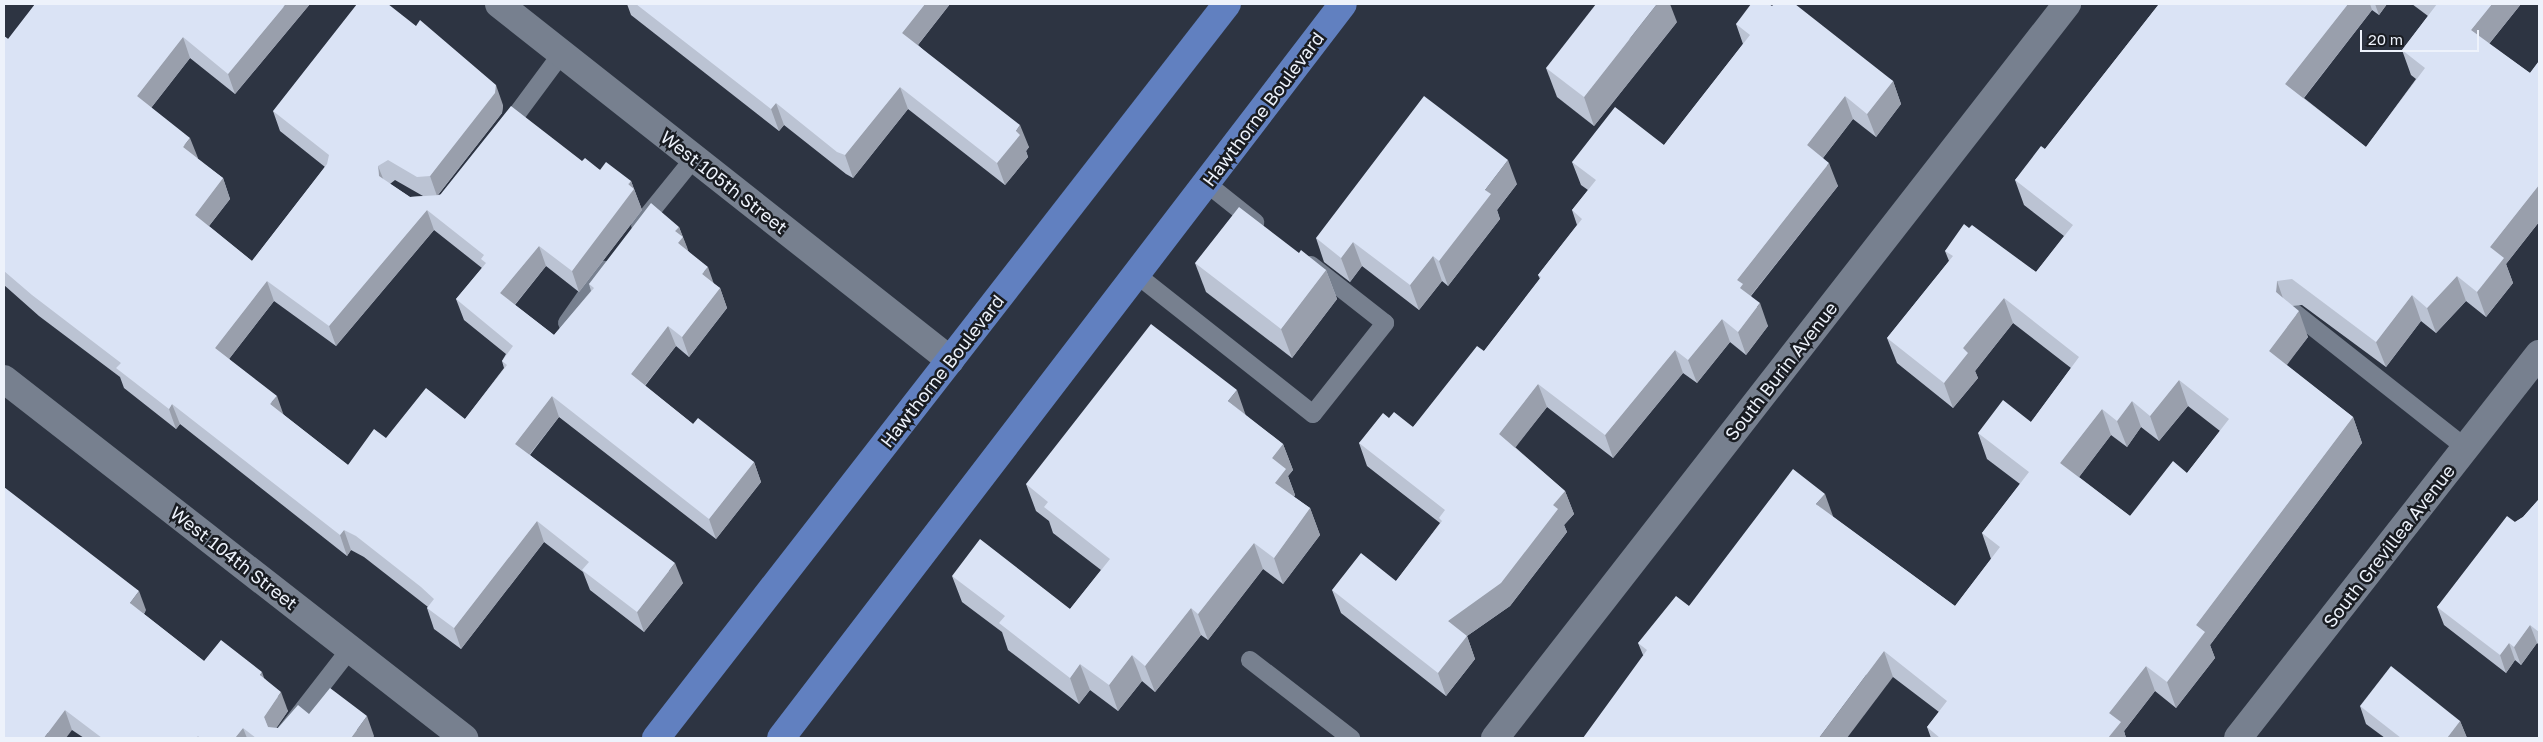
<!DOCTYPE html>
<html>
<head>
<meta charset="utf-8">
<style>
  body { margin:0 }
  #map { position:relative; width:2543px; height:742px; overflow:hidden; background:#2d3442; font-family:"Golos Text",sans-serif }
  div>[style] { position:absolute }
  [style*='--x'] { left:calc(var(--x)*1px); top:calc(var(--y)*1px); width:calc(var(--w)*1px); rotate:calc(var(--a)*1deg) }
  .service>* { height:18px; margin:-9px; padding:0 9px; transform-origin:9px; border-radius:9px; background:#77808f }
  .minor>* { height:28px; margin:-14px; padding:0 14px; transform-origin:14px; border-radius:14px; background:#77808f }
  .tertiary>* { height:28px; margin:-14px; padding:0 14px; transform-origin:14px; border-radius:14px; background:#77808f }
  .primary>* { height:28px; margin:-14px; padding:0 14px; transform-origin:14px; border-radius:14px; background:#6180c0 }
  .wall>* { inset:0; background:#bbc3d3 }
  .shaded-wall>* { inset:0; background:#999fac }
  .building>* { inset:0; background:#dae3f5 }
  span { translate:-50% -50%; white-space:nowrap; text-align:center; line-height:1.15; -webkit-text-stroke:5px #191c22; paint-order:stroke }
  .street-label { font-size:18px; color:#edf2fb }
  .frame { position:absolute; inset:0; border:5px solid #edf2fb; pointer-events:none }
  .scale { position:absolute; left:2360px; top:30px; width:119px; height:22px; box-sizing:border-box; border:2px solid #edf2fb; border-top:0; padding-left:6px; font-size:15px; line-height:18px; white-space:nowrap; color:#edf2fb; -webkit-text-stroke:4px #191c22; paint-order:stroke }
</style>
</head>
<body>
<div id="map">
  <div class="service">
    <i style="--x:505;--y:130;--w:96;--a:-53.5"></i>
    <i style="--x:1206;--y:183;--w:63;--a:38.5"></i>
    <i style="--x:640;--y:225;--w:86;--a:-51.1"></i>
    <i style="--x:1137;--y:275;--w:224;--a:38.3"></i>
    <i style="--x:1313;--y:414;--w:116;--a:-51.6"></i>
    <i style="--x:1385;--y:323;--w:94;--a:-141.9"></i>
    <i style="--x:2295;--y:313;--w:218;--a:38.3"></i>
    <i style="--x:567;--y:323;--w:65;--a:-55.1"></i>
    <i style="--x:1250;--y:660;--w:128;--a:37.7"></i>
    <i style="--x:281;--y:738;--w:113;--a:-52.2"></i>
  </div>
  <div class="minor">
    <i style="--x:499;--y:4;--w:575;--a:38.29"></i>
    <i style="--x:1495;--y:738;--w:931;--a:-52.07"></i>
    <i style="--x:2238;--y:738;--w:488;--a:-51.9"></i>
  </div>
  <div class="tertiary">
    <i style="--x:4;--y:379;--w:584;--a:37.97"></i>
  </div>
  <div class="primary">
    <i style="--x:656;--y:738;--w:930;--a:-52.12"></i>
    <i style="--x:781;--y:738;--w:924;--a:-52.56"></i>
  </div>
  <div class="wall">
    <i style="clip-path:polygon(evenodd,310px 4px,235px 94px,190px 58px,151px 108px,197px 159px,223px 178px,230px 199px,209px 226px,252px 261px,325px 167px,280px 131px,273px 111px,503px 105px,502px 113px,438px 195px,582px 161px,600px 170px,631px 181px,642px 210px,579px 292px,546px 266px,515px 305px,554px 335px,591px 291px,589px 284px,679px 227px,688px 251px,714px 284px,720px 288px,727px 308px,689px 357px,676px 346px,645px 386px,693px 424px,754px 462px,761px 482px,716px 539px,559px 417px,530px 455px,683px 583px,644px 632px,590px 590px,583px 572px,544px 542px,461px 649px,434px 629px,427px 608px,428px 607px,364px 557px,351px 550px,347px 556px,180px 424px,176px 429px,124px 388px,120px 377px,39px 316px,4px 285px,4px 36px,8px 39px,310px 4px,395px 180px,423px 196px,410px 197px,390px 184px,395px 180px,310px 4px,434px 230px,482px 268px,456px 299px,464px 320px,506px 354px,502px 361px,504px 368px,465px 419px,386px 438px,348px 465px,284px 415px,229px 359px,274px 301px,336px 346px,434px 230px)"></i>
    <i style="clip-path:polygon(627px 4px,950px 4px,918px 45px,1029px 147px,1026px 151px,1028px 157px,1005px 185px,908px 109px,853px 178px,846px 174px,784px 125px,779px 131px,631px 15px)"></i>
    <i style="clip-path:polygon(evenodd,2159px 4px,2387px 4px,2379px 15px,2372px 10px,2304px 98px,2366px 147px,2416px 79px,2411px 75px,2402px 50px,2428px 16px,2412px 4px,2521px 4px,2489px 44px,2530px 73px,2539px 61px,2539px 222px,2506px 264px,2513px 283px,2486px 317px,2466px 301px,2436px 333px,2421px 321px,2386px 367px,2302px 305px,2292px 306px,2308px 337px,2286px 365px,2353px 417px,2362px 443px,2210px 645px,2215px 658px,2176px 708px,2155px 691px,2124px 731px,2126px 738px,1931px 738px,1927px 727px,1939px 712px,1893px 677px,1643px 655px,1638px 643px,1689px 606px,1833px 517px,1955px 606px,1991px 559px,1982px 533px,2020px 484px,1987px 459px,1978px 433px,2031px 422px,2071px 368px,2013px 323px,1975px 371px,1978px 378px,1953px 408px,1897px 363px,1887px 338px,1949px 261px,1945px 251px,1969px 228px,2036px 272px,2064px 236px,2024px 205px,2015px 180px,2045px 149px,2159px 4px,2188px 406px,2220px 431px,2187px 473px,2130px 516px,2079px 477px,2111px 435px,2127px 447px,2141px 427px,2159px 441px,2188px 406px)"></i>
    <i style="clip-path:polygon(1772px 6px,1893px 81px,1901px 104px,1876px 137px,1853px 119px,1823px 158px,1838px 186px,1751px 296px,1768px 326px,1746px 355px,1730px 342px,1697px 383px,1683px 373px,1613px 458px,1547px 407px,1515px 447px,1565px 491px,1574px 514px,1564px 525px,1567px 532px,1510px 606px,1467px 636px,1475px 659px,1446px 696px,1341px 613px,1332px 590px,1396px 581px,1440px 523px,1367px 466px,1359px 443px,1389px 418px,1413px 427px,1484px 351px,1540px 279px,1538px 275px,1577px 225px,1572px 210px,1588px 190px,1581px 185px,1572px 162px,1664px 145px,1743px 44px,1736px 24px)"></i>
    <i style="clip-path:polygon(1677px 22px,1594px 126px,1557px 97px,1546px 68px)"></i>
    <i style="clip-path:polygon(1517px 184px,1497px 210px,1500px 219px,1448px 286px,1442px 281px,1419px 310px,1362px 266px,1350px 282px,1324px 262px,1316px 238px)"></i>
    <i style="clip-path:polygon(1299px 253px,1326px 270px,1337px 299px,1292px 358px,1206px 292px,1195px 263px)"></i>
    <i style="clip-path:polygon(1245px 415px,1283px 444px,1293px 470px,1288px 476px,1295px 495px,1294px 497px,1310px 508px,1320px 535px,1283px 584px,1263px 569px,1208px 640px,1201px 635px,1155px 692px,1142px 681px,1118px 711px,1090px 690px,1079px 704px,1008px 650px,1002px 632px,962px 602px,952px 576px,1070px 609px,1101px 570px,1053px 533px,1049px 521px,1036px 511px,1026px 484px)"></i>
    <i style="clip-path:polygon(2539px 499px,2539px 645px,2537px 643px,2521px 665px,2515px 660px,2506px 673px,2444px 625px,2437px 607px,2515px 522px,2523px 517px)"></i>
    <i style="clip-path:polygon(146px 610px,144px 614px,204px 661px,265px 679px,288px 711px,276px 728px,278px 728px,309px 714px,374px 736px,372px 738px,84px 738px,72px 730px,4px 738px)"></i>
    <i style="clip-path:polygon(2360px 706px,2460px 721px,2467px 738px,2385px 738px,2366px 724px)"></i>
  </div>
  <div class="shaded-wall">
    <i style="clip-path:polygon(286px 4px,310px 4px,235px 94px,228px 74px)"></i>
    <i style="clip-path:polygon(925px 4px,950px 4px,910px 55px,902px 33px)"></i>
    <i style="clip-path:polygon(1657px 4px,1670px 4px,1677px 22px,1594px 126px,1584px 97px)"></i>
    <i style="clip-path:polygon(2348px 4px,2370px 4px,2372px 10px,2295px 109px,2285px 84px)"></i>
    <i style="clip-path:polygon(2375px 4px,2387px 4px,2379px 15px)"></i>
    <i style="clip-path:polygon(2492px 4px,2521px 4px,2480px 55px,2471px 30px)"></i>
    <i style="clip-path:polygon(183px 37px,190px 58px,144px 117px,137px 96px)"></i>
    <i style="clip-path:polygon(1893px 81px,1901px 104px,1876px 137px,1867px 114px)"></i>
    <i style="clip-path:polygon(496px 85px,503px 105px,502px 113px,437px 196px,430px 176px)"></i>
    <i style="clip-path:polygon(900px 87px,908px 109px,853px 178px,845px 155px)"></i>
    <i style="clip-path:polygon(1845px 96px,1853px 119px,1815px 168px,1807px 145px)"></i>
    <i style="clip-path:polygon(776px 103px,784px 125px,779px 131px,771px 109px)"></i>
    <i style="clip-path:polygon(1020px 125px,1029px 147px,1026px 151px,1028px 157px,1005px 185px,997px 163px,1016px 131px)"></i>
    <i style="clip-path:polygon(190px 138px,198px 158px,190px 168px,183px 147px)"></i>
    <i style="clip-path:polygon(1508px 160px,1517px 184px,1497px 210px,1500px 219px,1448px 286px,1439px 261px,1485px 190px)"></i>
    <i style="clip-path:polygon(1829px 163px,1838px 186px,1748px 299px,1748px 311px,1737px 280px)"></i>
    <i style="clip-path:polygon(378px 166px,386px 186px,379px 176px)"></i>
    <i style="clip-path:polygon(223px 178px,230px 199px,202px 235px,195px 215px)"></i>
    <i style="clip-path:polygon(631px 181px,642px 210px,579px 292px,572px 271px)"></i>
    <i style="clip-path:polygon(2539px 185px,2539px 222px,2506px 264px,2513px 283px,2486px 317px,2477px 292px,2490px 247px)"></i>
    <i style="clip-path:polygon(427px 210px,434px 230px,336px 346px,329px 326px)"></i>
    <i style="clip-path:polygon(679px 227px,687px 247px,690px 257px,678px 243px,675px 231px)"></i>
    <i style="clip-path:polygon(1353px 242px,1362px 266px,1350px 282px,1341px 258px)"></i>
    <i style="clip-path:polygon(539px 246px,546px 266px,508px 313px,500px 293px)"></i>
    <i style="clip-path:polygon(1433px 256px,1442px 281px,1419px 310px,1410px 285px)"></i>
    <i style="clip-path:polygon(708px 267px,715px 287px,702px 274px)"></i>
    <i style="clip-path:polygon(1326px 270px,1337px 299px,1292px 358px,1281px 329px)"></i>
    <i style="clip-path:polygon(2457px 276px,2466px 301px,2436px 333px,2427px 308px)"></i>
    <i style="clip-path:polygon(267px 281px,274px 301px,222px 368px,215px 348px)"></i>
    <i style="clip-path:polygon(2277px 281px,2286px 307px,2276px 292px)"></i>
    <i style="clip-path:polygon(720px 288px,727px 308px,689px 357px,682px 337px)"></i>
    <i style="clip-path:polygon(2412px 295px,2421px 321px,2386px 367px,2376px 342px)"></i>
    <i style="clip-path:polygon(2004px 298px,2013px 323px,1975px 371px,1978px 378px,1953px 408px,1944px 383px,1963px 348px)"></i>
    <i style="clip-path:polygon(1760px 303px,1768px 326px,1746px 355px,1738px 332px)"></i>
    <i style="clip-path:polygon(2299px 311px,2308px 337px,2278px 377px,2269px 351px)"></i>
    <i style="clip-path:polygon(1722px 319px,1730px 342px,1697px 383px,1688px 360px)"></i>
    <i style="clip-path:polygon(668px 326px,676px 346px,638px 394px,631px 374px)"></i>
    <i style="clip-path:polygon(1675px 350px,1683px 373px,1613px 458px,1605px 435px)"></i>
    <i style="clip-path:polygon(2179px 380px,2188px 406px,2159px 441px,2150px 416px)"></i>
    <i style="clip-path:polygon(1538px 384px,1547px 407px,1508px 457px,1499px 434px)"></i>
    <i style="clip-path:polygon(1237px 390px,1246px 416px,1228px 401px)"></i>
    <i style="clip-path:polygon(277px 396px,284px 416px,270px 404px)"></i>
    <i style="clip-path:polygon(552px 396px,559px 417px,522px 464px,515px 444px)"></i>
    <i style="clip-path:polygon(2132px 401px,2141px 427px,2127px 447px,2117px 421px)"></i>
    <i style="clip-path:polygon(172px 404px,180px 424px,176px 429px,169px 409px)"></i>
    <i style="clip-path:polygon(2102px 409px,2111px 435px,2070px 489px,2060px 463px)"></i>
    <i style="clip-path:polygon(2353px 417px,2362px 443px,2210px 645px,2215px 658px,2176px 708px,2167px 682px,2196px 625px)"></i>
    <i style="clip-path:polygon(1283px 444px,1293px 470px,1288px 476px,1295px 495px,1284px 509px,1275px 483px,1272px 458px)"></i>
    <i style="clip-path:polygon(754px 462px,761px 482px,716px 539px,709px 519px)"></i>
    <i style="clip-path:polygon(1565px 491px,1574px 514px,1564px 525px,1567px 532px,1510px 606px,1467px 636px,1475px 659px,1446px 696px,1438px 673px,1448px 621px,1553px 505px)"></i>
    <i style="clip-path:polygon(1825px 494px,1834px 519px,1816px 504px)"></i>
    <i style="clip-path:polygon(1310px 508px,1320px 535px,1283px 584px,1274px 558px)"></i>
    <i style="clip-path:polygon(537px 521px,544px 542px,461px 649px,454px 628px)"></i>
    <i style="clip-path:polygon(344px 530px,351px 550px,347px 556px,340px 535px)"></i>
    <i style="clip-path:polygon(1254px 543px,1263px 569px,1208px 640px,1198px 614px)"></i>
    <i style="clip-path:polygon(675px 563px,683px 583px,644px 632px,637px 612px)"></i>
    <i style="clip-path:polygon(139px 591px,146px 610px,137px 622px,130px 603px)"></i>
    <i style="clip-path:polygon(1191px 608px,1201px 635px,1155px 692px,1145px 666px)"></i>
    <i style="clip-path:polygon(2530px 625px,2537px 643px,2521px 665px,2514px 647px)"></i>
    <i style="clip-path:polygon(2509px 643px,2515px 660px,2506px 673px,2500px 655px)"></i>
    <i style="clip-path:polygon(1884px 651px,1893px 677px,1847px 738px,1819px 738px)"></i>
    <i style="clip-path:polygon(1132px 655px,1142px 681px,1118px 711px,1109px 685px)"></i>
    <i style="clip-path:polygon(1080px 664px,1090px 690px,1079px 704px,1070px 678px)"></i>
    <i style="clip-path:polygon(2146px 666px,2155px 691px,2124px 731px,2126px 738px,2109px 738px,2109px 713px)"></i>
    <i style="clip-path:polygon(262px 672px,269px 692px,260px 675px)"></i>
    <i style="clip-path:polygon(281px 692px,288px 711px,271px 736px,264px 717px)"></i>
    <i style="clip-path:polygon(65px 710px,72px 730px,66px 738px,44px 738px)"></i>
    <i style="clip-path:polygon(367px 716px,374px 736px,372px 738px,351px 738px)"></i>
    <i style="clip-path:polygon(2460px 721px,2467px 738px,2447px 738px)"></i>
    <i style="clip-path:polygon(243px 728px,247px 738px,235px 738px)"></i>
  </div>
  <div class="building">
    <i style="clip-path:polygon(evenodd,35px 4px,286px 4px,228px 74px,183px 37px,137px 96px,190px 138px,183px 147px,223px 178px,195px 215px,252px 261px,327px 164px,329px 155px,273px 111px,357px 4px,388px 4px,416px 26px,420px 20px,496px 85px,495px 93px,430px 176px,417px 177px,388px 160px,378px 166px,379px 176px,410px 197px,440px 195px,511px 106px,582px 161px,585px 158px,600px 170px,606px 162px,631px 181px,628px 184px,634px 189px,572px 271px,539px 246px,500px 293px,554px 335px,594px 288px,589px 284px,651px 203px,679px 227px,675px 231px,683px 237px,678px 243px,708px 267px,702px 274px,720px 288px,682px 337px,668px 326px,631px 374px,693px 424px,698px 418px,754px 462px,709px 519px,552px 396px,515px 444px,675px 563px,637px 612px,582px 570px,589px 562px,537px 521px,454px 628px,427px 608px,434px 599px,421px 587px,356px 536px,344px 530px,340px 535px,172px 404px,169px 409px,116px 368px,121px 363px,32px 295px,4px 271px,4px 36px,8px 39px,35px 4px,427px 210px,484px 255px,481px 259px,486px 263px,456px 299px,513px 346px,502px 361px,507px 365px,465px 419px,426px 388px,386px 438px,374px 429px,348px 465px,270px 404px,277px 396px,215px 348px,267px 281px,329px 326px,427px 210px)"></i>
    <i style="clip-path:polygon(636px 4px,925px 4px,902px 33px,1020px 125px,1016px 131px,1020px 135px,997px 163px,900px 87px,845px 155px,837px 152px,776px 103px,771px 109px)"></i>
    <i style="clip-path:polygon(1596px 4px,1657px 4px,1584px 97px,1546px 68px)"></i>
    <i style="clip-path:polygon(1751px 4px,1769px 4px,1772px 6px,1774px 4px,1795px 4px,1893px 81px,1867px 114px,1845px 96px,1807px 145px,1829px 163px,1737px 280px,1743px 284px,1740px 288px,1760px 303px,1738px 332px,1722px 319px,1688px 360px,1675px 350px,1605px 435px,1538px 384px,1499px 434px,1565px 491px,1553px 505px,1558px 509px,1501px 583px,1448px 621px,1467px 636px,1438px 673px,1332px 590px,1361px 553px,1396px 581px,1442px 521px,1439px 518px,1445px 510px,1359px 443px,1383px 413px,1389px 418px,1394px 412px,1413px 427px,1477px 346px,1484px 351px,1541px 277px,1538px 275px,1582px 219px,1572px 210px,1596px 180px,1572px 162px,1615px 107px,1664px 145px,1750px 35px,1736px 24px)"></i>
    <i style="clip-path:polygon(evenodd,2159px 4px,2348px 4px,2285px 84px,2366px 147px,2425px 68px,2402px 50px,2437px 4px,2492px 4px,2471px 30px,2530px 73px,2539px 61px,2539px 185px,2490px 247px,2504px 258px,2477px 292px,2457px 276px,2427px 308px,2412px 295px,2376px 342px,2292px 279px,2277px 281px,2276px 292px,2299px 311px,2269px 351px,2353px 417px,2196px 625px,2205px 632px,2167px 682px,2146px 666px,2109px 713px,2121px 722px,2108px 738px,2109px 738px,1940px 738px,1927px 727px,1947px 701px,1884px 651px,1819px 738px,1583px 738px,1647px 650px,1638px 643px,1676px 596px,1689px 606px,1793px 469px,1825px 494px,1816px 504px,1955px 606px,2000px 547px,1982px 533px,2029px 472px,1978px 433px,2003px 400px,2031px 422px,2079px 357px,2004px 298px,1963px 348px,1968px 353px,1944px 383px,1887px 338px,1953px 256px,1945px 251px,1964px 224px,1969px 228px,1972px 225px,2036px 272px,2073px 225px,2015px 180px,2041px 146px,2045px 149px,2159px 4px,2179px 380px,2229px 419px,2187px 473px,2173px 461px,2130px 516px,2060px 463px,2102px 409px,2117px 421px,2132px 401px,2150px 416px,2179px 380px)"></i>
    <i style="clip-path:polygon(1424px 96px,1508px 160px,1485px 190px,1491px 194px,1439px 261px,1433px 256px,1410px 285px,1353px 242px,1341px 258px,1316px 238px)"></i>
    <i style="clip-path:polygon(1239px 207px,1299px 253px,1301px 250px,1326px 270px,1281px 329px,1195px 263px)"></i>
    <i style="clip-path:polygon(1151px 324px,1237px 390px,1228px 401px,1283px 444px,1272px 458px,1286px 469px,1275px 483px,1310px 508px,1274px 558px,1254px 543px,1198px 614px,1191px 608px,1145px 666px,1132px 655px,1109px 685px,1080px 664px,1070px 678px,999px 623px,1005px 616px,952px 576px,980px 539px,1070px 609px,1110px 559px,1044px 507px,1048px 502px,1026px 484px)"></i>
    <i style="clip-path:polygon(4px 487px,139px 591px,130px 603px,204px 661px,221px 640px,262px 672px,260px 675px,281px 692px,264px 717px,268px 727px,278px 728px,298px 705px,309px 714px,330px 688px,367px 716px,351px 738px,256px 738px,243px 728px,235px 738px,200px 738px,198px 736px,196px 738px,102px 738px,65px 710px,44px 738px,4px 738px)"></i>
    <i style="clip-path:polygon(2539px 499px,2539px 632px,2530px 625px,2514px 647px,2509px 643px,2500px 655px,2437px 607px,2507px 516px,2515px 522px,2523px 517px)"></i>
    <i style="clip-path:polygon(2391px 666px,2460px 721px,2447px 738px,2401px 738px,2360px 706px)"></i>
  </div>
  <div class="street-label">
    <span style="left:1263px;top:109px;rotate:-53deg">Hawthorne Boulevard</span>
    <span style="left:724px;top:182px;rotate:38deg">West 105th Street</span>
    <span style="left:942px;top:371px;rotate:-52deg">Hawthorne Boulevard</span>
    <span style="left:1781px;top:371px;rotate:-52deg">South Burin Avenue</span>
    <span style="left:2389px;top:546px;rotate:-52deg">South Grevillea Avenue</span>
    <span style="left:234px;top:558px;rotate:38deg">West 104th Street</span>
  </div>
  <div class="frame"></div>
  <div class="scale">20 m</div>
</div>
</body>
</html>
